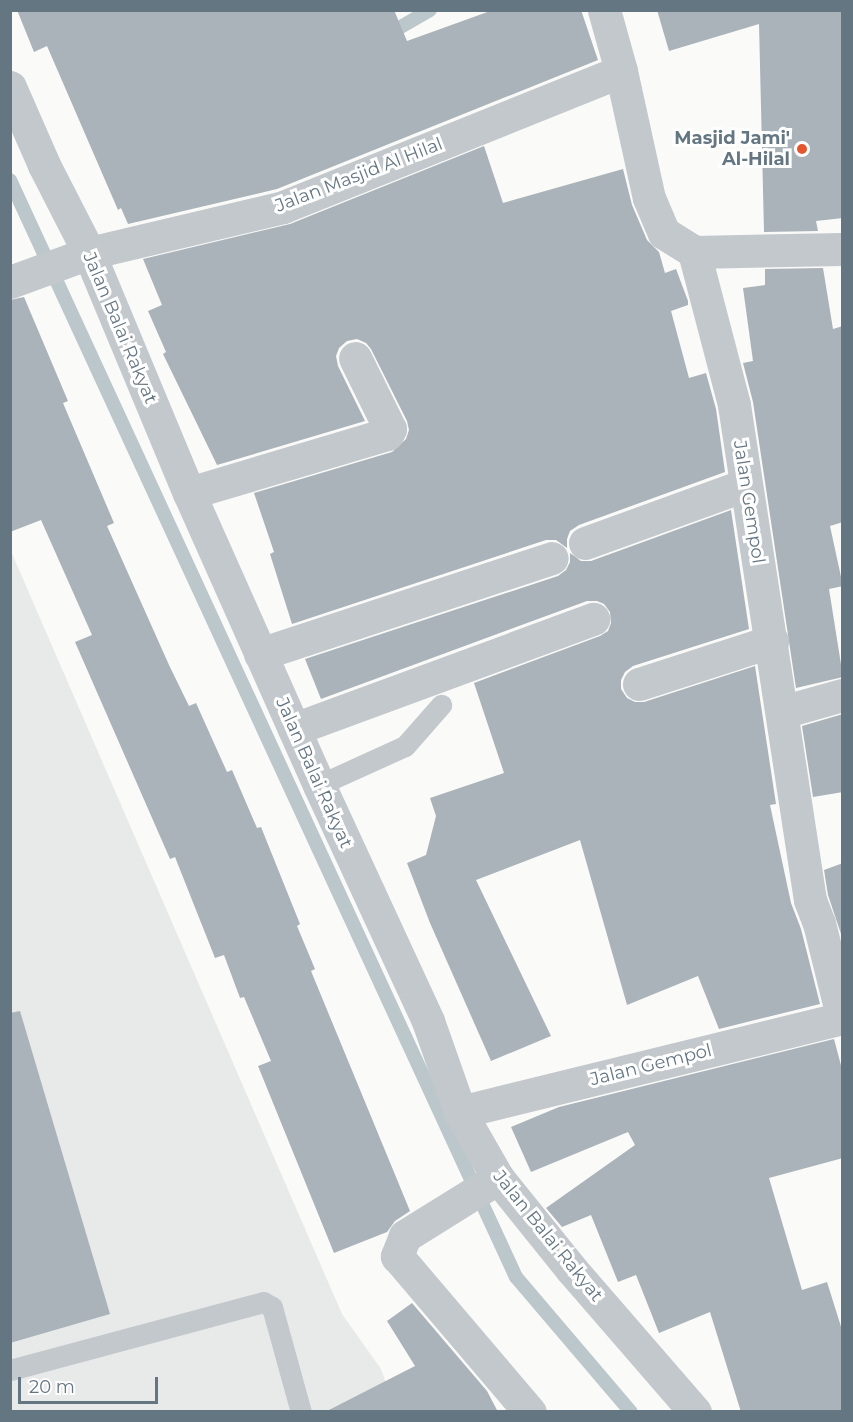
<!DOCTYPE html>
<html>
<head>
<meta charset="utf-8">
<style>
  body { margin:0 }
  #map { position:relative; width:853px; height:1422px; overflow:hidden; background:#fafaf8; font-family:Montserrat,sans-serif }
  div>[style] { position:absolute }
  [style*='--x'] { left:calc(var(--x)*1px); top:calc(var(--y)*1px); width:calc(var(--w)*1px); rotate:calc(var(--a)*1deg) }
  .built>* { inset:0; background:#e8e9e9 }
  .stream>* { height:14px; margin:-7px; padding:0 7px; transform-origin:7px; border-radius:7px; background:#bbc7cb }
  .building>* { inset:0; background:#aab3b9 }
  .service>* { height:21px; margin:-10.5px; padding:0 10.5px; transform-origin:10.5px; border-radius:10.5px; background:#c3c8cc }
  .minor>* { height:33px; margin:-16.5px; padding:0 16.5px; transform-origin:16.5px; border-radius:16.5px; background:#c3c8cc }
  .tertiary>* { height:33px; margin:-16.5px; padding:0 16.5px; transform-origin:16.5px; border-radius:16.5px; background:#c3c8cc }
  .dots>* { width:16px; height:16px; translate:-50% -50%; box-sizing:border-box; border:3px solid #fff; border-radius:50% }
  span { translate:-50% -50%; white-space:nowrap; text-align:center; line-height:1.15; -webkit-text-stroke:6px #fff; paint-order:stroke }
  .poi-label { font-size:18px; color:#657683; font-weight:700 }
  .right { translate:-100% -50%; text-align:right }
  .street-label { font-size:18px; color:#657683 }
  .frame { position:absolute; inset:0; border:12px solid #657683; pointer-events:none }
  .scale { position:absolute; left:18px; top:1377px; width:140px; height:27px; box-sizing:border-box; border:3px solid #657683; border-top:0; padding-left:8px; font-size:18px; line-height:21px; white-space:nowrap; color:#657683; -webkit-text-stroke:4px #fff; paint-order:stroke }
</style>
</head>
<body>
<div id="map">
  <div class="built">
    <i style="clip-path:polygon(10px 549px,342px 1314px,381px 1369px,396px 1411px,11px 1411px)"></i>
  </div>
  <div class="stream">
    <i style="--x:385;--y:36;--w:52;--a:-30"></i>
    <i style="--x:10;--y:180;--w:1208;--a:65.24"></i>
    <i style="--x:516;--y:1277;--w:177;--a:49.6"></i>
  </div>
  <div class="building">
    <i style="clip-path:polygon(17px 10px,394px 10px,407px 41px,493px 10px,581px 10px,598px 60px,277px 189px,128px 224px,121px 208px,118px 210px,47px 46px,34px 52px)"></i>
    <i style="clip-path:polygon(657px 10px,843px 10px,843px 218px,816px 221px,818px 231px,764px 232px,759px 24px,669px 51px)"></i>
    <i style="clip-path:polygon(484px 146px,503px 203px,623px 169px,632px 205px,647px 240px,659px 252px,665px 273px,676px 269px,688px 301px,688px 305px,671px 311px,689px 378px,706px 373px,716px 409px,725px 472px,579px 525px,570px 531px,567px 539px,567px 548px,556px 540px,546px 540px,292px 624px,270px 554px,274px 552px,254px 493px,392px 452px,406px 439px,409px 430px,407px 421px,371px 349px,366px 343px,357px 339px,347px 341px,339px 348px,336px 356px,338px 366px,365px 421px,217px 465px,163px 354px,166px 352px,148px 311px,162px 305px,143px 259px,290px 224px)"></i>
    <i style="clip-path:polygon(823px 268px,833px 329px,843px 326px,843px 522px,830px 526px,843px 586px,829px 589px,843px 677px,796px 688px,753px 402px,743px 363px,753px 361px,743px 288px,765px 285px,765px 269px)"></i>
    <i style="clip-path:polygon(24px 297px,68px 401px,63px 403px,114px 523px,107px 526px,169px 665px,189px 706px,196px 703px,227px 772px,232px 770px,257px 828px,261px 827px,300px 924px,297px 926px,315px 969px,311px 971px,410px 1211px,395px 1221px,387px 1232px,334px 1253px,258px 1066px,271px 1061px,244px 997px,240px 998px,224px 955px,215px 958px,175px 857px,170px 859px,75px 642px,92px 635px,41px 520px,10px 532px,10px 300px)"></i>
    <i style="clip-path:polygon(731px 510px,749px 629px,633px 666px,625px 672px,621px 680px,621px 689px,627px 698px,635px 702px,644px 702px,755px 666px,776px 804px,770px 805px,791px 903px,801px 929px,820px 1004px,719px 1029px,698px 976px,627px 1005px,580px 840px,476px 880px,551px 1036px,491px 1061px,430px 923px,407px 863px,426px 855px,436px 816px,430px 798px,504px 773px,474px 683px,600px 636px,608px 631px,611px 623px,610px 612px,604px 604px,597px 601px,587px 601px,321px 699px,305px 659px,558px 576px,566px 570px,570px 562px,570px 553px,581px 561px,591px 561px)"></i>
    <i style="clip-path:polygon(843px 714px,843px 792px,813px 797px,802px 726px)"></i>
    <i style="clip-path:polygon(843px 863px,843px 940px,828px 895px,824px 870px)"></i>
    <i style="clip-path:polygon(20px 1011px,110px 1314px,10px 1343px,10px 1013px)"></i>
    <i style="clip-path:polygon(834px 1039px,843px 1073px,843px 1158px,769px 1178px,802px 1290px,827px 1282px,843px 1333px,843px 1412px,741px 1412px,710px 1312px,659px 1333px,636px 1275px,618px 1282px,591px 1215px,562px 1227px,546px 1208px,635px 1145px,628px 1132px,531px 1172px,511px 1127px,559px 1107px)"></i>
    <i style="clip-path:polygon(412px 1303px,487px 1391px,498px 1412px,325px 1412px,415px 1366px,387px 1321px)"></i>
  </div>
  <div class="service">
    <i style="--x:319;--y:785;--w:94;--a:-24.4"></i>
    <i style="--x:405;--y:746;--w:55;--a:-48.7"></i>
    <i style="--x:10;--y:1370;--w:262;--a:-15"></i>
    <i style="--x:263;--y:1302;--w:10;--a:29"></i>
    <i style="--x:272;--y:1307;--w:109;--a:74.6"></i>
  </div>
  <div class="minor">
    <i style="--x:604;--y:10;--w:63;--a:74.4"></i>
    <i style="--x:621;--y:71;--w:130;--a:77.6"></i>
    <i style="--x:649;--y:198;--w:38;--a:67"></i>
    <i style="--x:664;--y:233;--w:36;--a:32"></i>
    <i style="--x:694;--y:252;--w:158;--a:75.3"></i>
    <i style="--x:734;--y:405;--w:501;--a:81.27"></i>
    <i style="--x:810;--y:900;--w:25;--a:69"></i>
    <i style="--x:819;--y:923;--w:96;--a:76.1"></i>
    <i style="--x:694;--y:252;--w:148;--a:-1.2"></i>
    <i style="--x:10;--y:282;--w:84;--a:-20.2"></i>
    <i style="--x:89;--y:253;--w:199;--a:-13.3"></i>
    <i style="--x:283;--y:207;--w:364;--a:-21.9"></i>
    <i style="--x:189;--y:493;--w:207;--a:-16.6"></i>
    <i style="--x:387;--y:434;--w:6;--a:-59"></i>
    <i style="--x:390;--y:429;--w:79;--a:-116.2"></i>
    <i style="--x:585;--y:543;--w:170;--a:-19.9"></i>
    <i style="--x:260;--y:654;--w:307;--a:-18.2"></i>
    <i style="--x:639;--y:684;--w:140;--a:-17.9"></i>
    <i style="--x:782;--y:712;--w:62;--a:-15.8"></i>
    <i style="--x:294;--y:729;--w:319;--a:-20.2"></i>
    <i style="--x:460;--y:1112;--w:393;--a:-13.8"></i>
    <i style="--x:498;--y:1178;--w:110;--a:148.1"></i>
    <i style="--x:405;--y:1236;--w:22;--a:112"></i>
    <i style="--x:397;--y:1256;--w:205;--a:49.6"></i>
  </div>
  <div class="tertiary">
    <i style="--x:10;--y:87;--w:85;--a:66.4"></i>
    <i style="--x:44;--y:165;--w:99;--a:62.9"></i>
    <i style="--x:89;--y:253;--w:260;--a:67.4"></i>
    <i style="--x:189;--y:493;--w:320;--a:66"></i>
    <i style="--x:319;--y:785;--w:260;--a:65.2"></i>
    <i style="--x:428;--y:1021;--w:96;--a:70.6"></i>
    <i style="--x:460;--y:1112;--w:76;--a:60.1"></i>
    <i style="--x:498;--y:1178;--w:118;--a:51.2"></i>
    <i style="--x:572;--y:1270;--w:188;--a:49.1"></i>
  </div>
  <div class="dots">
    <i style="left:802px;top:149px;background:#e4572e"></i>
  </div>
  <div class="poi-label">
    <span class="right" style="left:790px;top:149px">Masjid Jami'<br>Al-Hilal</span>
  </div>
  <div class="street-label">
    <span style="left:359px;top:175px;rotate:-21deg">Jalan Masjid Al Hilal</span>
    <span style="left:120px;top:328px;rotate:67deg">Jalan Balai Rakyat</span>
    <span style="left:749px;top:502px;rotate:81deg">Jalan Gempol</span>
    <span style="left:314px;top:773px;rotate:66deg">Jalan Balai Rakyat</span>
    <span style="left:651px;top:1065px;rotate:-14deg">Jalan Gempol</span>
    <span style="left:548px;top:1236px;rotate:51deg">Jalan Balai Rakyat</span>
  </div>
  <div class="frame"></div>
  <div class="scale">20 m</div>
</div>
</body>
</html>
